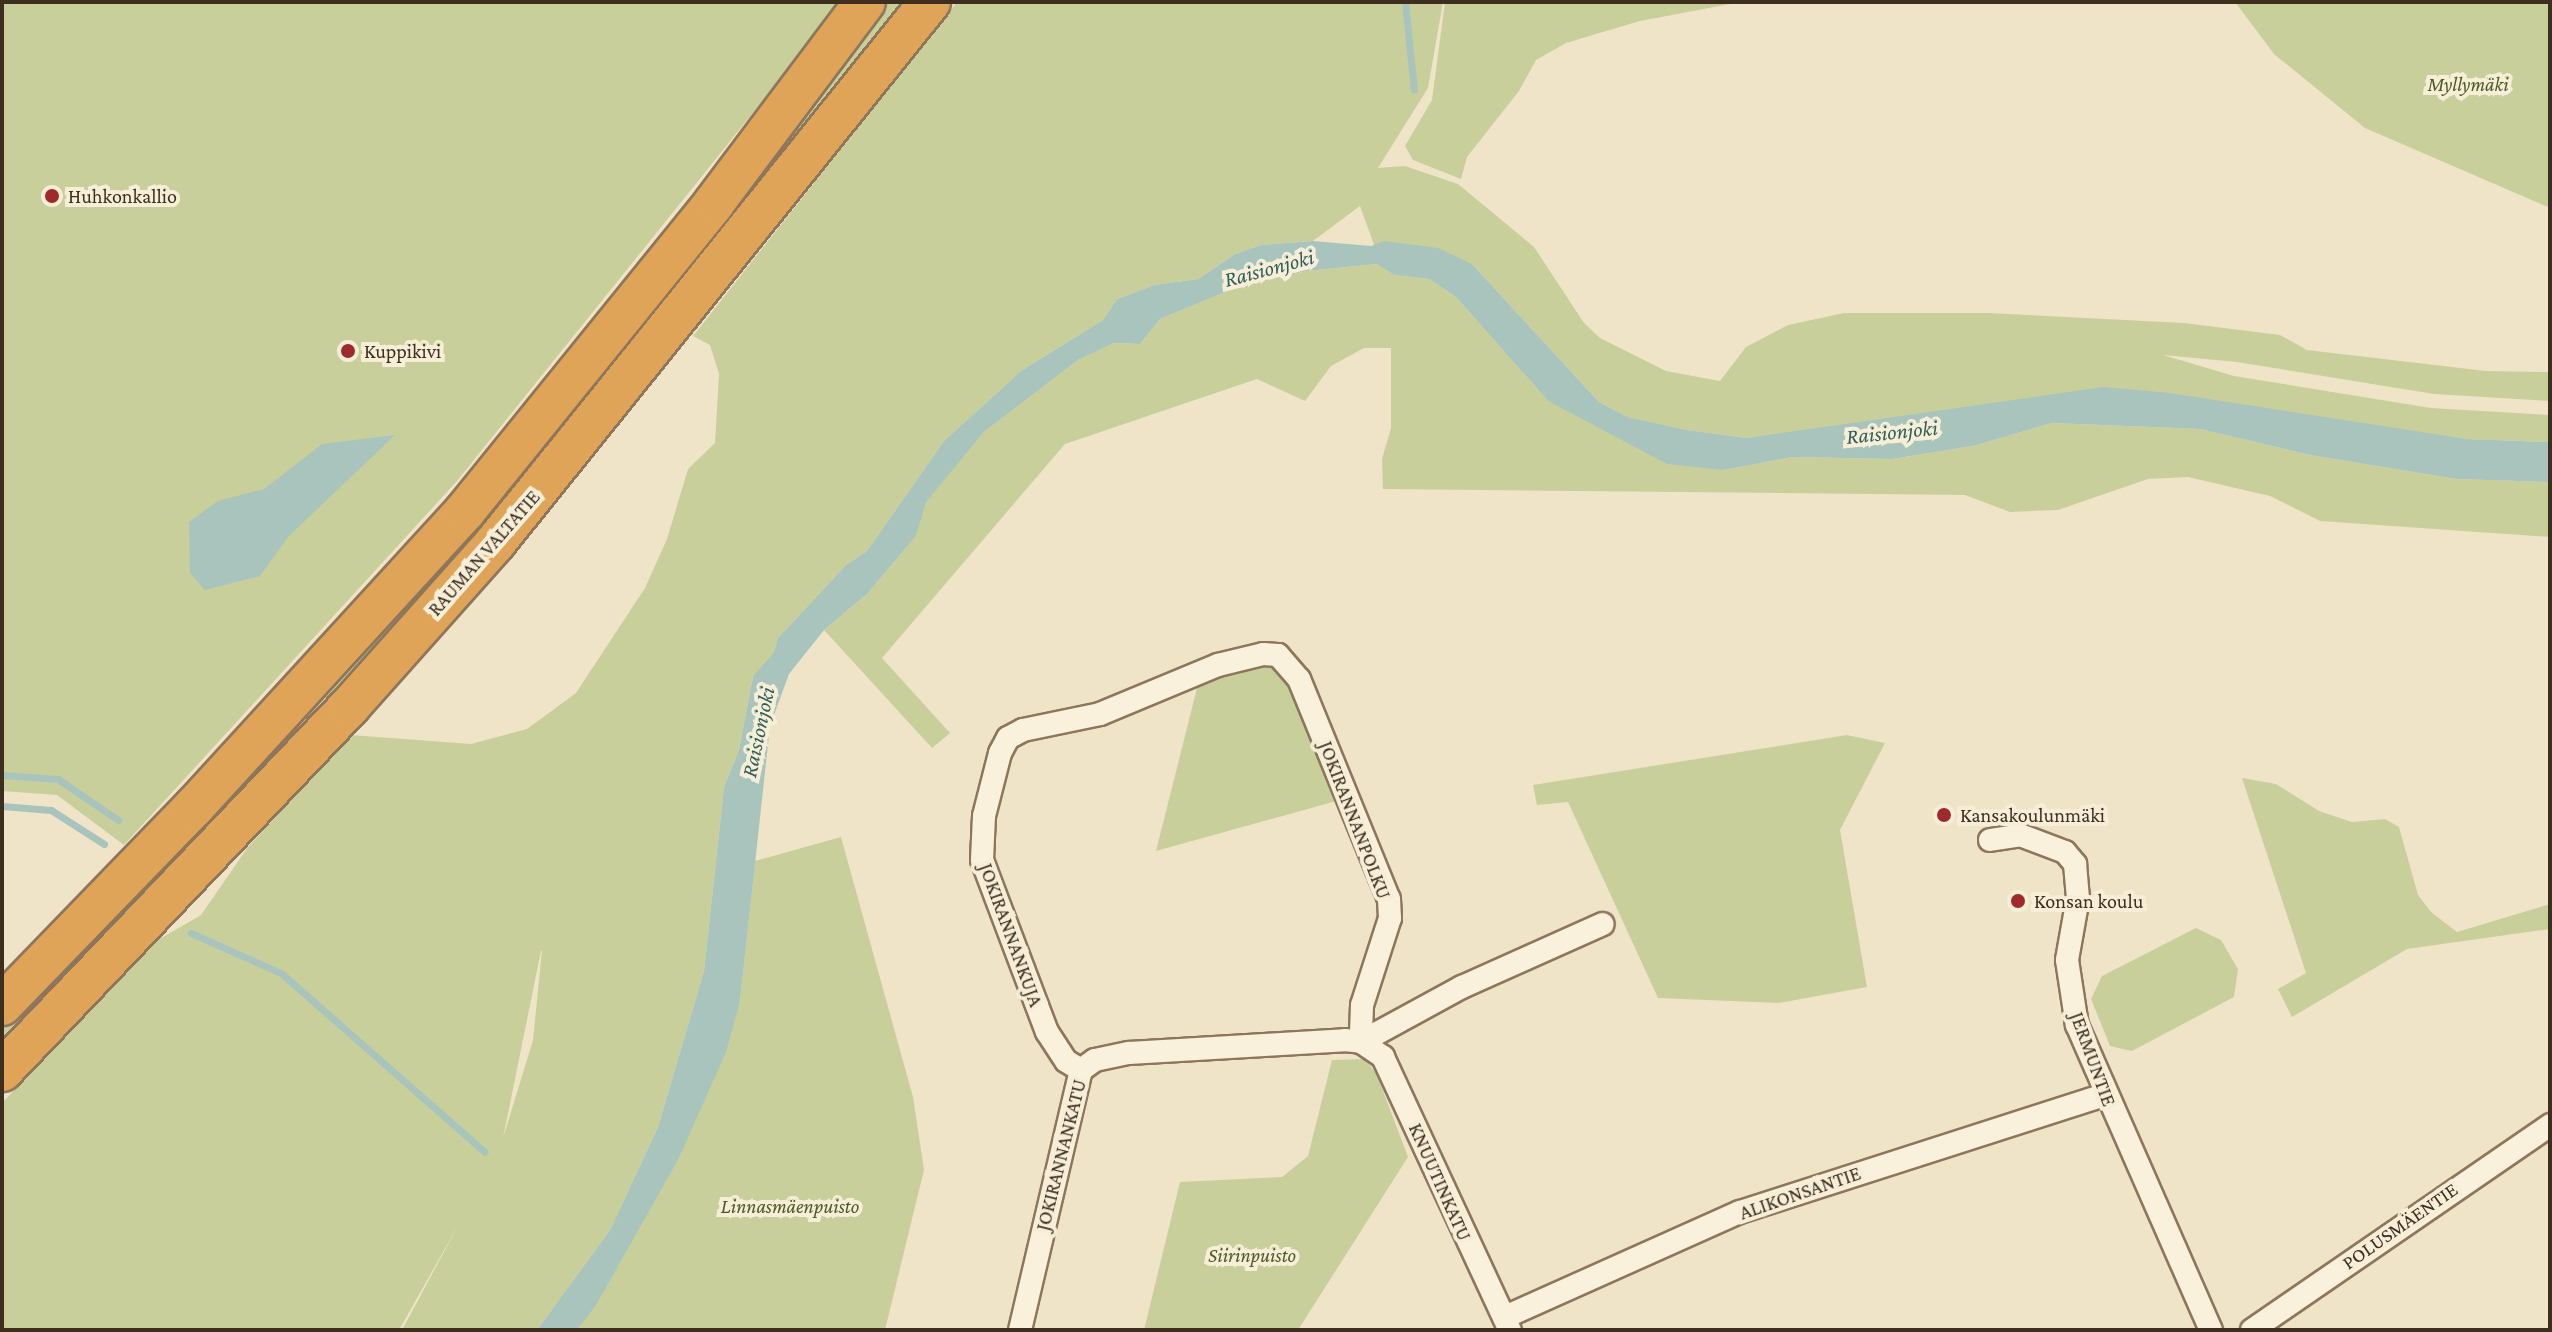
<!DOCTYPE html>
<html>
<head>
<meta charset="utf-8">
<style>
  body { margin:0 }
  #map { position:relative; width:2552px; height:1332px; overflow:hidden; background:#f0e4c8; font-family:"Crimson Pro",serif }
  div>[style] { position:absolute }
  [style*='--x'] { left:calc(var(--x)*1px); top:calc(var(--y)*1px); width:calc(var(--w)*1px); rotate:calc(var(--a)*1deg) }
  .green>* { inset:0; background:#c9cf9b }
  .water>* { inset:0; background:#a9c4bc }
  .stream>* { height:7px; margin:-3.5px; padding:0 3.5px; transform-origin:3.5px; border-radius:3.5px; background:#a9c4bc }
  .roads { filter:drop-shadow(2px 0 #8d765c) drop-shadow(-2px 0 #8d765c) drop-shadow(0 2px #8d765c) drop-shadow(0 -2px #8d765c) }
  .street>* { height:22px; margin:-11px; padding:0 11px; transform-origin:11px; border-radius:11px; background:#faf1dc }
  .highway>* { height:40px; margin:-20px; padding:0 20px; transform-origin:20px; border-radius:20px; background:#e0a458 }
  .dots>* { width:22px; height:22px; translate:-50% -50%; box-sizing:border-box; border:4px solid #f7eed8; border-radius:50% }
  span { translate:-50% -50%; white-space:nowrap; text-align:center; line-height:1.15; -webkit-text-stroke:8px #f7eed8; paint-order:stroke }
  .park-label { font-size:20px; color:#4d5a26; font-style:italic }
  .poi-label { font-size:20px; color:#3d2e20 }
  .left { translate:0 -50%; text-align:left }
  .street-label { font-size:20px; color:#3d2e20 }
  .water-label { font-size:22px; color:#2f5d5a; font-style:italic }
  .frame { position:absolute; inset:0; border:4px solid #3d2e20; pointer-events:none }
</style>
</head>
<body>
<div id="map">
  <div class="green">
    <i style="clip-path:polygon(2px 2px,842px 2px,457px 481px,124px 845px,57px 795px,2px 791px)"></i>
    <i style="clip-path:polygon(888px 2px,906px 2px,570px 423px,319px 711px,2px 1042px,2px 1024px,164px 860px)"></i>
    <i style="clip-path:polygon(evenodd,957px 2px,1443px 2px,1428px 88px,1378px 168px,1405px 166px,1458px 184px,1534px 247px,1584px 323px,1600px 338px,1666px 371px,1720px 381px,1746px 347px,1788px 325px,1844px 313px,1989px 313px,2184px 323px,2280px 335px,2307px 350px,2486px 371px,2550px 372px,2550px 401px,2434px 394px,2237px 362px,2163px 355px,2234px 376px,2431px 408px,2550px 415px,2550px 442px,2467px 439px,2319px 420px,2170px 393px,1747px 438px,1687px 430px,1628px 417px,1599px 402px,1472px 264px,1377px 253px,1360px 206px,1313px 241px,1261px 245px,1235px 254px,1198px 279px,1154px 285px,1117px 299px,1103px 320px,1021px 371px,944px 441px,867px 551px,846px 565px,778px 638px,774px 652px,753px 676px,739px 750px,724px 787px,704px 971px,658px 1127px,610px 1230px,537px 1330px,402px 1330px,459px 1224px,399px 1330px,2px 1330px,2px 1103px,156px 941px,201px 915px,248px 847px,351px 735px,471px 744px,527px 729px,576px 693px,645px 588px,667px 539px,688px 469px,715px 443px,719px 374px,710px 345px,693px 336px,957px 2px,542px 950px,533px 1040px,503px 1138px,541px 951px,542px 950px)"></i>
    <i style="clip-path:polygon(1445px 2px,1741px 2px,1640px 21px,1566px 43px,1536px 60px,1519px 91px,1467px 157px,1461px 179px,1413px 160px,1405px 146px,1432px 100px)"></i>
    <i style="clip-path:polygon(2235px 2px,2550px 2px,2550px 208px,2365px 128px,2274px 54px)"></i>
    <i style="clip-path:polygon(1378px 264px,1394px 275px,1429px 279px,1456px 297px,1548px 401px,1724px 470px,1792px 457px,1892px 459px,1973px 446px,2052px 423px,2200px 429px,2310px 455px,2456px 479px,2550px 482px,2550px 537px,2320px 521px,2270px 496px,2188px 477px,2148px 479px,2058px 510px,2010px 512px,1965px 495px,1383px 489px,1382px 459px,1391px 428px,1391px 348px,1364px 348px,1331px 366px,1305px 401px,1257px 379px,1065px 444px,882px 658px,950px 733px,932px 748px,824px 630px,867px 594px,916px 536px,925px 502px,984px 432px,1078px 360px,1114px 343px,1140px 344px,1160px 319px,1230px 290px,1306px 271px)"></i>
    <i style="clip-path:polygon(1268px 666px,1283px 674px,1340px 800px,1156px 851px,1199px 680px)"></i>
    <i style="clip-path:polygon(1847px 735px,1885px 743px,1840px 830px,1867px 987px,1779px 1003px,1658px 998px,1568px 802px,1537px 805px,1533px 785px)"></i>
    <i style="clip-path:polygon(2242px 778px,2276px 784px,2319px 811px,2352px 822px,2385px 819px,2399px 827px,2418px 895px,2431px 912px,2457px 932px,2550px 904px,2550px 929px,2407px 949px,2292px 1017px,2278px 989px,2306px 973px)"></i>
    <i style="clip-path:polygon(841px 837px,913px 1097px,924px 1170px,885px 1330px,577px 1330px,678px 1160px,740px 1001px,755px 861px)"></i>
    <i style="clip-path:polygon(2196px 928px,2221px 940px,2238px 969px,2234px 997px,2132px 1051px,2110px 1046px,2091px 999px,2102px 976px)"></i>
    <i style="clip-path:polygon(1365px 1059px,1377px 1075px,1408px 1157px,1298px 1330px,1144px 1330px,1180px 1182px,1282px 1177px,1308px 1156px,1332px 1060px)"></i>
  </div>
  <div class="water">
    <i style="clip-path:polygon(1313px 241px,1371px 246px,1384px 241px,1438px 248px,1472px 264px,1599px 402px,1628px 417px,1687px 430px,1747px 438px,2103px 387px,2170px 393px,2467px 439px,2550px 442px,2550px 482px,2456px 479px,2310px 455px,2200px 429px,2052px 423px,1973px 446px,1892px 459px,1792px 457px,1724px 470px,1667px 464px,1548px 401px,1456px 297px,1429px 279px,1394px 275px,1377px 264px,1306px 271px,1230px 290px,1160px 319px,1140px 344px,1114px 343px,1078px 360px,984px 432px,926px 502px,916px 536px,867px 594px,824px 630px,789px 674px,770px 726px,740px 1001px,726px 1052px,678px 1160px,596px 1305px,577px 1330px,537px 1330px,610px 1230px,658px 1127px,704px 971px,724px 787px,739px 750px,753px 676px,774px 652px,778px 638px,846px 565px,867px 551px,944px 441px,1021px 371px,1103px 320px,1117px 299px,1154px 285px,1198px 279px,1235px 254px,1261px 245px)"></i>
    <i style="clip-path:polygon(395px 435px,288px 537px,260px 576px,205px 590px,190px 573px,189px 522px,218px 501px,264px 489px,322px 444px)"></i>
  </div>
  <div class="stream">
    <i style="--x:1405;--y:2;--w:88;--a:84.2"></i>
    <i style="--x:2;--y:775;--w:56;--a:4.1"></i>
    <i style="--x:58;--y:779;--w:73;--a:34.3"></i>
    <i style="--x:2;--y:806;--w:49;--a:4.7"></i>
    <i style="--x:51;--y:810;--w:63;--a:32.7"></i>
    <i style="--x:191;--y:933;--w:98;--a:24"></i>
    <i style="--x:281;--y:973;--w:271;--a:41.3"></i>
  </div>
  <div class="roads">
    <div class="street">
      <i style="--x:1990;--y:840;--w:30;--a:-9"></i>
      <i style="--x:2020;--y:835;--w:48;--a:20.7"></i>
      <i style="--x:2065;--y:852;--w:16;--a:50"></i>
      <i style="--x:2075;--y:864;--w:34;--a:85"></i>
      <i style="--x:2078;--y:898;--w:63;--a:100.1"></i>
      <i style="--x:2067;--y:960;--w:66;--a:81.3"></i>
      <i style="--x:2077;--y:1025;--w:333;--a:66.3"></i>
      <i style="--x:1361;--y:1042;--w:115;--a:-28.6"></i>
      <i style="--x:1462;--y:987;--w:154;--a:-24.1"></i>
      <i style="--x:1081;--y:1070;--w:17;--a:-149"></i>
      <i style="--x:1066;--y:1061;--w:35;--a:-123"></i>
      <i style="--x:1047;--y:1032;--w:184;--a:-110.7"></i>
      <i style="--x:982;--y:860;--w:44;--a:-87.4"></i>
      <i style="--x:984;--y:816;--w:65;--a:-75.7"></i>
      <i style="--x:1000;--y:753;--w:17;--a:-62"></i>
      <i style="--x:1008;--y:738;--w:17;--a:-28"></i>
      <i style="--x:1023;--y:730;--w:79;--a:-11.7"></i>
      <i style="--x:1100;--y:714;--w:128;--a:-22.6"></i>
      <i style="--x:1218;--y:665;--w:46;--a:-13.7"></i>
      <i style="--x:1263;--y:654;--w:15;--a:4"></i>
      <i style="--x:1278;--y:655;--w:32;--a:49"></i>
      <i style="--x:1299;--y:679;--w:238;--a:67.8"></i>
      <i style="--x:1389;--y:899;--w:19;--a:87"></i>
      <i style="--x:1390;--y:918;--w:91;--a:107.8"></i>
      <i style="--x:1362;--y:1005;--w:37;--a:92"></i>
      <i style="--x:1505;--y:1317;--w:257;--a:-24.1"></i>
      <i style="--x:1740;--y:1212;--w:383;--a:-17.8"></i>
      <i style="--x:1020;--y:1330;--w:267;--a:-76.8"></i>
      <i style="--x:1081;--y:1070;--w:17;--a:-36"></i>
      <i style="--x:1095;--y:1060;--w:35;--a:-12"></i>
      <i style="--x:1129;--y:1053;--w:216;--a:-3.4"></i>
      <i style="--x:1345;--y:1040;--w:16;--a:7"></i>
      <i style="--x:1361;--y:1042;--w:27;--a:34"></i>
      <i style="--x:1383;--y:1057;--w:301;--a:65.1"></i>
      <i style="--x:2252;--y:1330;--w:362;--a:-34.5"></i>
    </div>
    <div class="highway">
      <i style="--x:2;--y:1005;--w:276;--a:-45.9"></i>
      <i style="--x:194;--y:807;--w:401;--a:-47.5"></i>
      <i style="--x:465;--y:511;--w:396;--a:-51"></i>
      <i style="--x:714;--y:203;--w:251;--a:-53.1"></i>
      <i style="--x:2;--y:1071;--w:503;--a:-46.37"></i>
      <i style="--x:349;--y:707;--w:220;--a:-48.3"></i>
      <i style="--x:495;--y:543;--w:694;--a:-51.2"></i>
    </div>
  </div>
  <div class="dots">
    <i style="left:52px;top:196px;background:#9e2a2b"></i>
    <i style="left:348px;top:351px;background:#9e2a2b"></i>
    <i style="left:1944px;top:815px;background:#9e2a2b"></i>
    <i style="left:2018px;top:901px;background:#9e2a2b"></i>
  </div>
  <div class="park-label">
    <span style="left:2468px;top:84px">Myllymäki</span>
    <span style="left:790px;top:1206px">Linnasmäenpuisto</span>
    <span style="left:1252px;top:1255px">Siirinpuisto</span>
  </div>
  <div class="poi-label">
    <span class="left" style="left:68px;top:196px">Huhkonkallio</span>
    <span class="left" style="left:364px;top:351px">Kuppikivi</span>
    <span class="left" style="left:1960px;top:815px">Kansakoulunmäki</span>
    <span class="left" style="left:2034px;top:901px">Konsan koulu</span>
  </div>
  <div class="street-label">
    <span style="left:484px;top:553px;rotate:-49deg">RAUMAN VALTATIE</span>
    <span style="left:1355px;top:820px;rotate:69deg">JOKIRANNANPOLKU</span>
    <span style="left:1011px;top:935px;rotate:70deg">JOKIRANNANKUJA</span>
    <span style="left:2093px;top:1059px;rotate:70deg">JERMUNTIE</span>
    <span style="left:1061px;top:1155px;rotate:-76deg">JOKIRANNANKATU</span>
    <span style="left:1440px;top:1182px;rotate:66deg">KNUUTINKATU</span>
    <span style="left:1800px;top:1193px;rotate:-19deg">ALIKONSANTIE</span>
    <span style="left:2400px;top:1226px;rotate:-35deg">POLUSMÄENTIE</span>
  </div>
  <div class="water-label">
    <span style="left:1269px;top:268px;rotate:-15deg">Raisionjoki</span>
    <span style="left:1892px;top:432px;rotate:-6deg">Raisionjoki</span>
    <span style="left:758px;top:732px;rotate:-78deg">Raisionjoki</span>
  </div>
  <div class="frame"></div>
</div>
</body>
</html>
